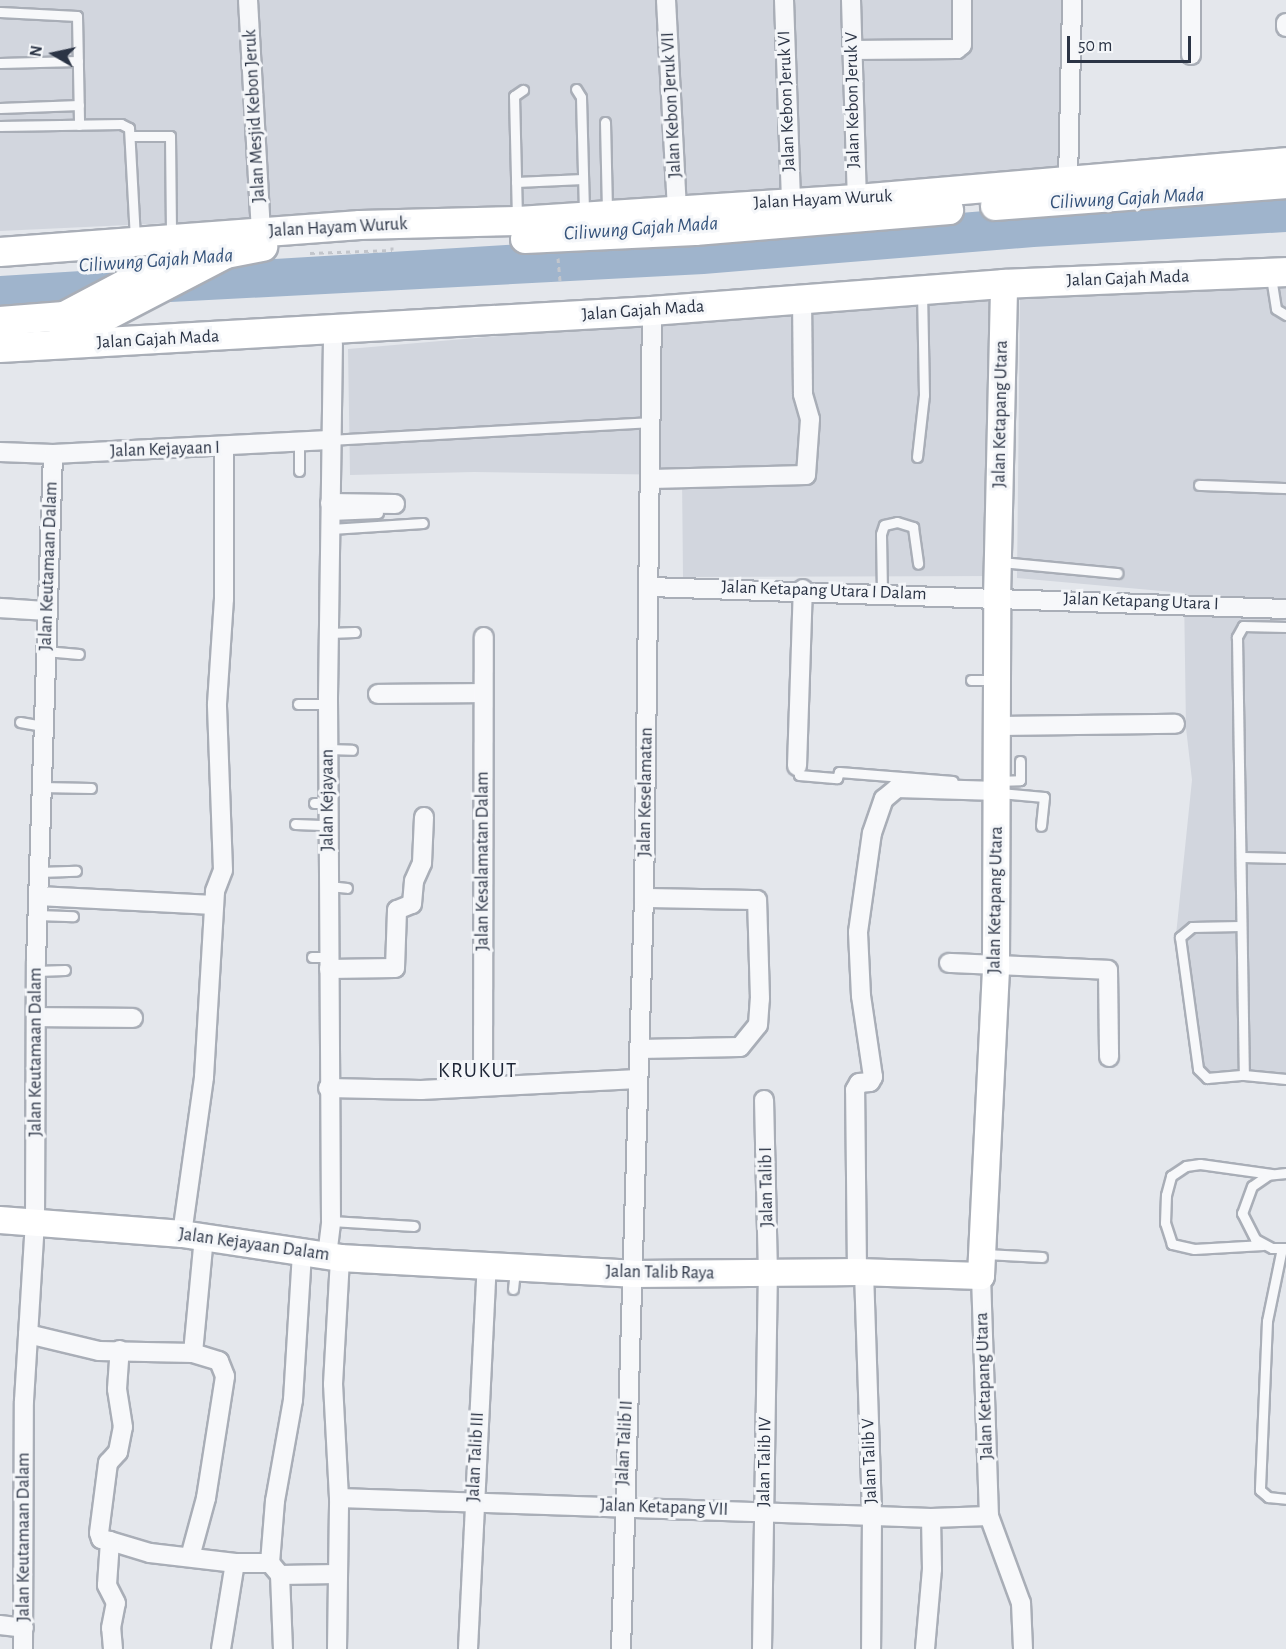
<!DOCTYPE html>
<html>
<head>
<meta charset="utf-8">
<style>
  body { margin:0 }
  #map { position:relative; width:1286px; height:1649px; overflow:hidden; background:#e4e7ec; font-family:"Alegreya Sans",sans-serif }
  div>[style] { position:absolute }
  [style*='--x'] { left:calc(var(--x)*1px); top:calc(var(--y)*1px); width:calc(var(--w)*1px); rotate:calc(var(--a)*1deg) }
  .built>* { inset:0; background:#d2d6de }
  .water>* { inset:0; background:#9fb4cc }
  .path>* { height:3px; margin-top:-1.5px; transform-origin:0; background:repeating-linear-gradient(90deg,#c2c5cb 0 4.5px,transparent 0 9px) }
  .roads { filter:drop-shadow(2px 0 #a9aeb7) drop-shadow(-2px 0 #a9aeb7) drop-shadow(0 2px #a9aeb7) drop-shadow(0 -2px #a9aeb7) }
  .lane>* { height:9px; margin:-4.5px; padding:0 4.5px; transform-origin:4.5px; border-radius:4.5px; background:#f7f8fa }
  .street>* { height:18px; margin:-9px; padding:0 9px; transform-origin:9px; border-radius:9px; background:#f7f8fa }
  .secondary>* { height:26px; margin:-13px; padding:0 13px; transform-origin:13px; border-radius:13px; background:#fff }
  .primary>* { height:28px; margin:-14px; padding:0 14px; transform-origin:14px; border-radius:14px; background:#fff }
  span { translate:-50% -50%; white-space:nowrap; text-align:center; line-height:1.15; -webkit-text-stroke:6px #f4f6f9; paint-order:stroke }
  .street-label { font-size:18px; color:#2b3445 }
  .water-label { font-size:20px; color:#34527a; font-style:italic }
  .quarter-label { font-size:21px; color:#1d2536; letter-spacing:1.5px }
  .north { position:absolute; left:24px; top:24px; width:60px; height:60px; -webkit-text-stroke:4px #f4f6f9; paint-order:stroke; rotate:279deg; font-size:16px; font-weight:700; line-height:24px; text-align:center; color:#2b3445 }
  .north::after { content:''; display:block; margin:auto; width:21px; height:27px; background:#2b3445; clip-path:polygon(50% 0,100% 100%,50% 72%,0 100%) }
  .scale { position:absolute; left:1067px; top:36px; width:124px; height:27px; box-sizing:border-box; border:3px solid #2b3445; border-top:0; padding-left:8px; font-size:18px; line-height:21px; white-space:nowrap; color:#2b3445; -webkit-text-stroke:4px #f4f6f9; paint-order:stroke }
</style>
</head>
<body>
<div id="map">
  <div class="built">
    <i style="clip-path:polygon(0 0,1080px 0,1078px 180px,0 231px)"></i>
    <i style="clip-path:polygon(1286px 280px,1286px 1079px,1201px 1079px,1176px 935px,1192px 780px,1186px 728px,1184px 593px,1017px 578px,1020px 296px)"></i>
    <i style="clip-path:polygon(1001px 293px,998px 576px,683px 577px,682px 475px,474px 472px,350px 475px,348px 349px)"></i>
  </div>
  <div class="water">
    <i style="clip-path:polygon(1286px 198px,1286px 232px,1034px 247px,704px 274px,0 311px,0 276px,764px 229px,1022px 208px)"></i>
  </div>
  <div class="path">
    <i style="--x:310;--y:253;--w:82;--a:-2.1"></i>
    <i style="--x:392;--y:250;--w:3;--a:-90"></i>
    <i style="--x:558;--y:258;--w:25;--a:85"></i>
  </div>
  <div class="roads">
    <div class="lane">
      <i style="--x:0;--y:12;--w:77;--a:3"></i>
      <i style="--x:77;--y:16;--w:109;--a:88.9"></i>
      <i style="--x:0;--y:63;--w:78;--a:-1.5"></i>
      <i style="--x:576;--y:89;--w:9;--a:58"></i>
      <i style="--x:581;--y:97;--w:117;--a:88.5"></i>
      <i style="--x:0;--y:108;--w:79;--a:-2.2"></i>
      <i style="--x:605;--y:122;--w:90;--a:88.7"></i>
      <i style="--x:0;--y:126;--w:121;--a:-0.9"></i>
      <i style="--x:121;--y:124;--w:9;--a:27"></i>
      <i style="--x:129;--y:128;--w:111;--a:86.9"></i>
      <i style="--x:131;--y:136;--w:39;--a:0"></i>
      <i style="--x:170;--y:136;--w:99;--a:89.4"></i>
      <i style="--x:516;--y:182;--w:67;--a:-2.6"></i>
      <i style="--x:517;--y:218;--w:122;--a:-91.4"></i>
      <i style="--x:514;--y:96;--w:11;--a:-34"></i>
      <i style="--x:1271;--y:277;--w:32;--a:81"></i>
      <i style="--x:1276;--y:309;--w:12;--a:31"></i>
      <i style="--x:329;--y:440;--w:324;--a:-3.2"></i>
      <i style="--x:917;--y:457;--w:62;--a:-83.6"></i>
      <i style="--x:924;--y:395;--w:100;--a:-91.1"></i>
      <i style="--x:299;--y:471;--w:29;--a:-90"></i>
      <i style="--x:1199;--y:485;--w:87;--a:2"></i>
      <i style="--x:330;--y:515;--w:48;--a:-2.4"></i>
      <i style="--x:331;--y:529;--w:92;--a:-3.7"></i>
      <i style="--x:1000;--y:562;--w:118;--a:5.4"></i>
      <i style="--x:882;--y:592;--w:58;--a:-91"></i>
      <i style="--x:881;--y:534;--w:9;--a:-72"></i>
      <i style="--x:884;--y:525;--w:13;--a:-13"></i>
      <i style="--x:897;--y:522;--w:17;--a:17"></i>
      <i style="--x:913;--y:527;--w:37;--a:82"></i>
      <i style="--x:1286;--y:627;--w:43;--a:-178.7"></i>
      <i style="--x:1243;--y:626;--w:13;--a:119"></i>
      <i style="--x:1237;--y:637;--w:438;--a:89.1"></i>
      <i style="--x:1244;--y:1075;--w:42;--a:5.4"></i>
      <i style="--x:329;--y:633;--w:26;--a:-2"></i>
      <i style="--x:45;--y:651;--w:34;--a:5"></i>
      <i style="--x:971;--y:680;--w:24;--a:0"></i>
      <i style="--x:298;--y:704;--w:30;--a:0"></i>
      <i style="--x:20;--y:722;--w:23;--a:10"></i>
      <i style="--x:328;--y:749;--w:24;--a:2"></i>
      <i style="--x:797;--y:766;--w:9;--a:77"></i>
      <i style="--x:799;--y:775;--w:38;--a:5"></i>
      <i style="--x:837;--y:778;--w:6;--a:-72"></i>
      <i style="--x:839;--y:772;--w:114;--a:4.5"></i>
      <i style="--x:997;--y:781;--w:23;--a:-2"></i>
      <i style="--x:1020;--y:780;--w:19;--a:-90"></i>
      <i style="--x:41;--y:787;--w:50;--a:1.1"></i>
      <i style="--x:1000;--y:793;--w:44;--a:5.2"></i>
      <i style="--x:1044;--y:797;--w:29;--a:96"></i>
      <i style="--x:314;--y:803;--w:14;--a:0"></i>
      <i style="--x:295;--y:824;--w:33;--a:2"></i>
      <i style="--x:1243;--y:857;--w:43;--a:1.3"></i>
      <i style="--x:39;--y:872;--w:37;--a:-2"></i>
      <i style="--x:329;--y:886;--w:18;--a:6"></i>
      <i style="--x:37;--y:915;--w:36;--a:2"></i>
      <i style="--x:1240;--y:926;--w:48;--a:178.8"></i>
      <i style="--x:1192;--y:927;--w:16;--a:140"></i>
      <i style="--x:1180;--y:937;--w:133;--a:82.2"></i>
      <i style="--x:1198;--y:1069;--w:13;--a:45"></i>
      <i style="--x:1207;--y:1078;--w:37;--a:-5"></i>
      <i style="--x:312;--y:957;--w:17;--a:0"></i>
      <i style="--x:36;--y:971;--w:29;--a:-2"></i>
      <i style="--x:1286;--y:1173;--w:18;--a:174"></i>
      <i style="--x:1268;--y:1175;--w:19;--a:145"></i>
      <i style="--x:1252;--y:1186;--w:29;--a:110"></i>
      <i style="--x:1242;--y:1213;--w:29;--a:63"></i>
      <i style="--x:1255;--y:1239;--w:19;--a:28"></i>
      <i style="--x:1272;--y:1248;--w:14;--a:0"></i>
      <i style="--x:331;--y:1221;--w:83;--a:3.4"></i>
      <i style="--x:1263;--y:1245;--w:69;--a:176.7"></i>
      <i style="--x:1194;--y:1249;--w:23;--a:-167"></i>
      <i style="--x:1172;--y:1244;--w:22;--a:-108"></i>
      <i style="--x:1165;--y:1223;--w:28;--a:-88"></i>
      <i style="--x:1166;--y:1195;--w:20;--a:-75"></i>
      <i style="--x:1171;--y:1176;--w:18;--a:-34"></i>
      <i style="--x:1186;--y:1166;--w:14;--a:-8"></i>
      <i style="--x:1200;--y:1164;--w:72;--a:8"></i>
      <i style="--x:1282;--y:1248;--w:75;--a:101.6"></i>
      <i style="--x:1267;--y:1321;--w:169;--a:92.4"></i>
      <i style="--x:1260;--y:1490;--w:11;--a:41"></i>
      <i style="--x:1268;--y:1497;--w:18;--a:6"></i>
      <i style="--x:985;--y:1254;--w:57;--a:3"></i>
      <i style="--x:513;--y:1289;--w:18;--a:-84"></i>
    </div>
    <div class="street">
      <i style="--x:248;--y:0;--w:232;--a:86.8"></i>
      <i style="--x:666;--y:0;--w:210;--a:87"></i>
      <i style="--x:784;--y:0;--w:201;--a:88"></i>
      <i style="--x:851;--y:0;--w:199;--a:88.3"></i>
      <i style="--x:1191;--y:0;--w:55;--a:90"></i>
      <i style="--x:1286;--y:27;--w:4;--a:-90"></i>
      <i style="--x:852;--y:50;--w:105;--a:-0.5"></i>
      <i style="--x:957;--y:49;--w:6;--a:-39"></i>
      <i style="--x:962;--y:45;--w:45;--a:-90"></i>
      <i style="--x:1068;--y:180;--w:180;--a:-88.7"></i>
      <i style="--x:0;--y:452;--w:53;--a:2.2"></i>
      <i style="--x:53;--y:454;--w:276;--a:-2.9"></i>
      <i style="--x:652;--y:479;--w:154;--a:-1.5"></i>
      <i style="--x:806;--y:475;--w:56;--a:-85.9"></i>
      <i style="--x:810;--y:419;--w:26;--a:-106"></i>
      <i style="--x:803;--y:394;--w:94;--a:-90.6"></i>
      <i style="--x:330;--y:503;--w:65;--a:0.9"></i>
      <i style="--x:650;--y:587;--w:636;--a:1.98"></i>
      <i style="--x:0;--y:608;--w:47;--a:3.7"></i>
      <i style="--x:378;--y:694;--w:105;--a:-0.5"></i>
      <i style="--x:999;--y:726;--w:176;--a:-0.7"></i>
      <i style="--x:797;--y:766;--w:177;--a:-88.1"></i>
      <i style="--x:38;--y:896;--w:176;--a:2.9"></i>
      <i style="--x:949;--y:963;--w:159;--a:2.5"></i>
      <i style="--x:1108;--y:970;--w:87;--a:89.3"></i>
      <i style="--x:329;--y:969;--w:66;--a:-0.9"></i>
      <i style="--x:395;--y:968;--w:58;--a:-88"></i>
      <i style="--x:397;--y:910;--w:16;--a:-22"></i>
      <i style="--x:412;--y:904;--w:23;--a:-85"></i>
      <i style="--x:414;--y:881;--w:20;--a:-66"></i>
      <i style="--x:422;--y:863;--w:46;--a:-87.5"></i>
      <i style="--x:36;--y:1017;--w:97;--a:0.6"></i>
      <i style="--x:640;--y:1049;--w:100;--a:-1.1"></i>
      <i style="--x:740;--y:1047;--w:28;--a:-51"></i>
      <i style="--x:758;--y:1025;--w:26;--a:-86"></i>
      <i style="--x:760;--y:999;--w:99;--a:-91.7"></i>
      <i style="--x:757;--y:900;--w:113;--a:-179"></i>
      <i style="--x:483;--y:1085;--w:448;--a:-89.9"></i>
      <i style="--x:328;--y:1088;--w:93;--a:1.2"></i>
      <i style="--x:421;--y:1090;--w:217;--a:-2.9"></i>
      <i style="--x:182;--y:1234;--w:159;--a:-82"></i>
      <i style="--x:204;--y:1077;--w:186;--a:-86.6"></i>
      <i style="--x:215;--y:891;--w:22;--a:-69"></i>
      <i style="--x:223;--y:870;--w:166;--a:-92.1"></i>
      <i style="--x:217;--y:704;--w:105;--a:-86.2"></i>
      <i style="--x:224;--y:599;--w:151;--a:-90"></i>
      <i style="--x:327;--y:1256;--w:35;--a:-83"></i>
      <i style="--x:331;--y:1221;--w:524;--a:-90.33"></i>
      <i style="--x:328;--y:697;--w:353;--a:-89.2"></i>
      <i style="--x:857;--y:1272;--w:182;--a:-90.6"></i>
      <i style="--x:855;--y:1090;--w:8;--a:-60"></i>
      <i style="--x:859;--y:1083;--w:11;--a:-5"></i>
      <i style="--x:870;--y:1082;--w:6;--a:-59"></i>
      <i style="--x:873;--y:1077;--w:82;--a:-98.4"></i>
      <i style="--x:861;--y:996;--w:64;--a:-92.7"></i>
      <i style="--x:858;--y:932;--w:100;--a:-82"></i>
      <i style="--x:872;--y:833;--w:36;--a:-71"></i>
      <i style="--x:884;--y:799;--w:17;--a:-40"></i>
      <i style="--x:897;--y:788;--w:100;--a:1.7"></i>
      <i style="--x:864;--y:1272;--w:243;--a:88.1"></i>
      <i style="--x:872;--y:1515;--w:134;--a:90.4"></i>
      <i style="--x:981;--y:1276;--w:240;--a:88.1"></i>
      <i style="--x:989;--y:1516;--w:93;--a:69.8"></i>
      <i style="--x:1021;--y:1603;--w:46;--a:87.5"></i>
      <i style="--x:28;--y:1334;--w:73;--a:13.5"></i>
      <i style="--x:99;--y:1351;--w:94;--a:1.2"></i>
      <i style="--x:339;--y:1498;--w:592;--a:1.93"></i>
      <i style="--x:931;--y:1518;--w:58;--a:-2"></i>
      <i style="--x:110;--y:1541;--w:42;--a:16.7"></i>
      <i style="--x:150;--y:1553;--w:86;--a:6.7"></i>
      <i style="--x:235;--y:1563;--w:35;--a:0"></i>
      <i style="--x:270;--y:1563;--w:16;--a:50"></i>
      <i style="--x:280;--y:1575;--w:56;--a:-1"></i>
      <i style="--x:190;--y:1557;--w:61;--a:-74.8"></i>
      <i style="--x:206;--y:1498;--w:123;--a:-81.1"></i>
      <i style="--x:225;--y:1376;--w:16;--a:-112"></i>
      <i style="--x:219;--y:1361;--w:27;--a:-163"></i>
      <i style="--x:193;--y:1353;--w:117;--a:-84.6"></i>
      <i style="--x:270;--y:1563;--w:62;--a:-85.4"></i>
      <i style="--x:275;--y:1501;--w:103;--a:-79.9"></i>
      <i style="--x:293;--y:1400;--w:147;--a:-86.5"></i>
      <i style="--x:280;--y:1575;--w:74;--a:87.7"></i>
      <i style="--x:0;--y:1625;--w:24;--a:7"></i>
      <i style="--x:23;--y:1649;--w:248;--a:-89.8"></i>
      <i style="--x:24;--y:1401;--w:179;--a:-86.5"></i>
      <i style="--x:35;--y:1222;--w:261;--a:-89.8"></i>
      <i style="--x:36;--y:961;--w:507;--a:-88.08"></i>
      <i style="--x:113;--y:1649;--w:21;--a:-95"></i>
      <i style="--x:111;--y:1628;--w:25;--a:-79"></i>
      <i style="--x:116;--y:1603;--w:20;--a:-117"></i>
      <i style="--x:107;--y:1585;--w:44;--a:-86.1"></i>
      <i style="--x:110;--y:1541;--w:9;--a:-167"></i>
      <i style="--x:101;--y:1539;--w:6;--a:-108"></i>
      <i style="--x:99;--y:1533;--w:71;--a:-82.7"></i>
      <i style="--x:108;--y:1463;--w:15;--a:-48"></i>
      <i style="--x:118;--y:1452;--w:25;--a:-79"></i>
      <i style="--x:123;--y:1427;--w:38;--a:-99"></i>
      <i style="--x:117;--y:1389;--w:39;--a:-86"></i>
      <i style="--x:221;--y:1649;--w:87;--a:-80.8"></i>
      <i style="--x:337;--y:1649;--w:151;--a:-89.2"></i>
      <i style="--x:339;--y:1498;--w:114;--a:-93"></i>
      <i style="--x:333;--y:1384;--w:126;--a:-86.8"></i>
      <i style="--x:468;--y:1649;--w:383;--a:-87.2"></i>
      <i style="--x:621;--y:1649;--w:751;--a:-88.25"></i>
      <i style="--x:644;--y:898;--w:587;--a:-89.22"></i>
      <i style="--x:762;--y:1649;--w:374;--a:-89.1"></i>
      <i style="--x:768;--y:1275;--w:175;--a:-91.3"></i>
      <i style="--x:925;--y:1649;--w:80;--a:-85"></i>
      <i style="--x:932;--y:1569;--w:51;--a:-91.1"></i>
    </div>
    <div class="secondary">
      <i style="--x:0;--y:1220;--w:183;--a:4.4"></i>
      <i style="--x:182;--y:1234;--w:160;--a:8.6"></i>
      <i style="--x:340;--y:1258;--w:293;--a:3.1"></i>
      <i style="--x:633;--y:1274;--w:224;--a:-0.5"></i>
      <i style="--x:857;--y:1272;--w:124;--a:1.8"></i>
      <i style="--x:981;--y:1276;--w:311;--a:-87.2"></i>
      <i style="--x:996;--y:965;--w:367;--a:-89.8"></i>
      <i style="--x:997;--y:598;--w:314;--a:-88.7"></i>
    </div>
    <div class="primary">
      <i style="--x:995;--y:206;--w:292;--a:-4.3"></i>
      <i style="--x:525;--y:239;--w:170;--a:-2.7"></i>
      <i style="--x:695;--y:231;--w:255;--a:-4.7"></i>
      <i style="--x:0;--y:252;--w:361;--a:-4.3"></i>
      <i style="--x:360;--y:225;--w:157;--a:-1.5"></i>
      <i style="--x:517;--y:221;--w:341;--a:-3.7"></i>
      <i style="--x:857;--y:199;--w:431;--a:-4.9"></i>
      <i style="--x:0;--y:321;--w:64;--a:-4.5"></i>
      <i style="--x:64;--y:316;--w:156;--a:-27.9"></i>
      <i style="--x:61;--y:340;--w:186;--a:-27.5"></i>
      <i style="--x:226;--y:254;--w:38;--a:-11"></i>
      <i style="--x:0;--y:348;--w:653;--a:-3.25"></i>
      <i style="--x:652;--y:311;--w:353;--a:-4.4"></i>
      <i style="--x:1004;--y:284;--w:282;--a:-2.4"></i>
    </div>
  </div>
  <div class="street-label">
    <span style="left:853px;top:100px;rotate:-91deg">Jalan Kebon Jeruk V</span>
    <span style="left:787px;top:101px;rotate:-92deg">Jalan Kebon Jeruk VI</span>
    <span style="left:672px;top:105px;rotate:-93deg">Jalan Kebon Jeruk VII</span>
    <span style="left:255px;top:116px;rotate:-93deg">Jalan Mesjid Kebon Jeruk</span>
    <span style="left:823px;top:200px;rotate:-3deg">Jalan Hayam Wuruk</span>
    <span style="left:338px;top:228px;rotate:-3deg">Jalan Hayam Wuruk</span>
    <span style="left:1128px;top:279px;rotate:-2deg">Jalan Gajah Mada</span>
    <span style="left:643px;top:311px;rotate:-4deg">Jalan Gajah Mada</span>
    <span style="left:158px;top:340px;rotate:-3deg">Jalan Gajah Mada</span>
    <span style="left:1001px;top:414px;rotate:-89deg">Jalan Ketapang Utara</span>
    <span style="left:165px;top:450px;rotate:-2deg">Jalan Kejayaan I</span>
    <span style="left:49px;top:566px;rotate:-88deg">Jalan Keutamaan Dalam</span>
    <span style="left:824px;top:591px;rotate:2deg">Jalan Ketapang Utara I Dalam</span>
    <span style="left:1141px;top:602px;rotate:2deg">Jalan Ketapang Utara I</span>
    <span style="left:646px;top:792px;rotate:-89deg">Jalan Keselamatan</span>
    <span style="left:328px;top:800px;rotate:-90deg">Jalan Kejayaan</span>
    <span style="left:483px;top:861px;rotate:-90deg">Jalan Kesalamatan Dalam</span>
    <span style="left:996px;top:900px;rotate:-89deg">Jalan Ketapang Utara</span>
    <span style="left:36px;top:1052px;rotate:-90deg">Jalan Keutamaan Dalam</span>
    <span style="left:767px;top:1187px;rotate:-91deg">Jalan Talib I</span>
    <span style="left:254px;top:1245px;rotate:8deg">Jalan Kejayaan Dalam</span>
    <span style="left:660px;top:1273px;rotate:1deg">Jalan Talib Raya</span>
    <span style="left:985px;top:1386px;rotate:-92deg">Jalan Ketapang Utara</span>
    <span style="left:625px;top:1443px;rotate:-87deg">Jalan Talib II</span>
    <span style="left:476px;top:1457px;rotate:-87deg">Jalan Talib III</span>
    <span style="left:870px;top:1461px;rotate:-92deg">Jalan Talib V</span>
    <span style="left:765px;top:1462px;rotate:-89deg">Jalan Talib IV</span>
    <span style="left:664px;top:1508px;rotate:2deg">Jalan Ketapang VII</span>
    <span style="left:24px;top:1537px;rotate:-90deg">Jalan Keutamaan Dalam</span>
  </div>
  <div class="water-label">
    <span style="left:1127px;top:199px;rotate:-3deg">Ciliwung Gajah Mada</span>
    <span style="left:641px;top:229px;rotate:-4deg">Ciliwung Gajah Mada</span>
    <span style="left:156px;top:261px;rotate:-4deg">Ciliwung Gajah Mada</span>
  </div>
  <div class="quarter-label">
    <span style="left:478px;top:1071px">KRUKUT</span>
  </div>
  <div class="north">N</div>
  <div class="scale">50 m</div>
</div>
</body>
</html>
